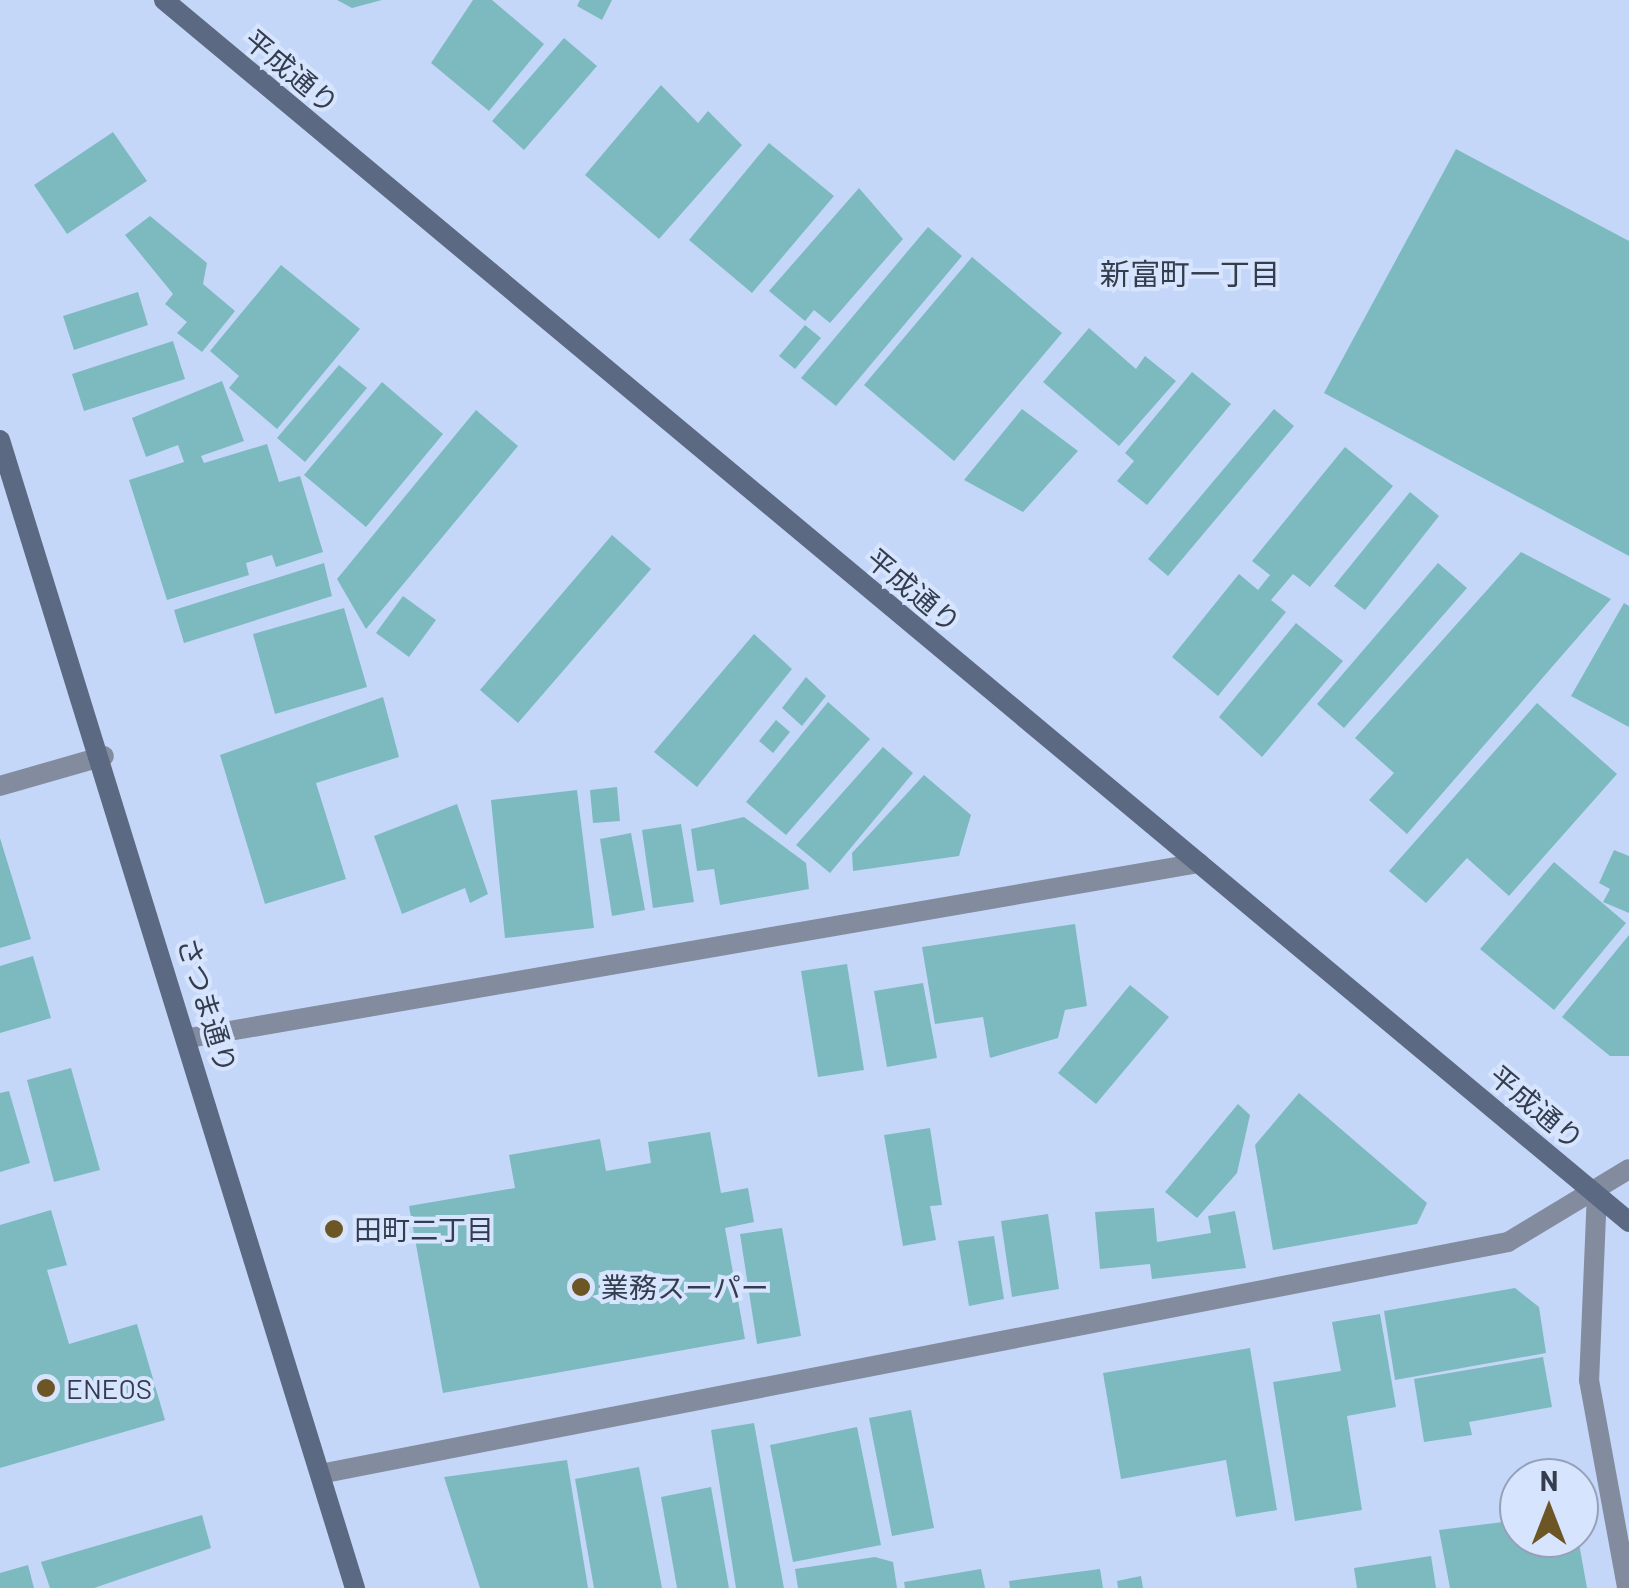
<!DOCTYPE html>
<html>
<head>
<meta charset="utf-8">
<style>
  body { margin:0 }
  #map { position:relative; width:1629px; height:1588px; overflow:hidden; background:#c5d7f9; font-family:Barlow,"Noto Sans JP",sans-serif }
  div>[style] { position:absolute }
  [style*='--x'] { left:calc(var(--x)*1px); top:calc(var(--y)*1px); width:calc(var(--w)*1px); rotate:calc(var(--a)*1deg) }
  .building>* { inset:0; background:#7cbabf }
  .street>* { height:20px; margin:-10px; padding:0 10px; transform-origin:10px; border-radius:10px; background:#838c9e }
  .secondary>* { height:20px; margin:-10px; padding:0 10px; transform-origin:10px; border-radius:10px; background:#5c6982 }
  .dots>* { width:28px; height:28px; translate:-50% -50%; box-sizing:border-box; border:5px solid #d7e4fe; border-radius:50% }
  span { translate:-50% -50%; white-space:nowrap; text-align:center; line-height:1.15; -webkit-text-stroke:8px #d7e4fe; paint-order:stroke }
  .street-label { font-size:28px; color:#343d4e }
  .poi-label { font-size:28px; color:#343d4e }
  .left { translate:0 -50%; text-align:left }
  .neighbourhood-label { font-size:30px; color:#343d4e }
  .north { position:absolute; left:1499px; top:1458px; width:100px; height:100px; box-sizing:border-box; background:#d7e4fe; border:2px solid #96a1b8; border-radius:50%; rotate:0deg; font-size:28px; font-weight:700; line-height:40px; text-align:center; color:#343d4e }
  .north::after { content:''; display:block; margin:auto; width:35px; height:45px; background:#6d5626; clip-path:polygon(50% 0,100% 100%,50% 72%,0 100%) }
</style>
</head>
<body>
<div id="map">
  <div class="building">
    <i style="clip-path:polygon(337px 0,382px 0,352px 8px)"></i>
    <i style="clip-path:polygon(473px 0,492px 0,544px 44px,489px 111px,431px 63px)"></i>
    <i style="clip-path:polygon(580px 0,612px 0,602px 20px,577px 6px)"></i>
    <i style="clip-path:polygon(564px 38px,597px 66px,524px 150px,492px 121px)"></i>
    <i style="clip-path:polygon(661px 85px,698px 123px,708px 111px,742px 145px,659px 239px,585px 175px)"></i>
    <i style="clip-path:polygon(113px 132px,147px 181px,67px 234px,34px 185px)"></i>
    <i style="clip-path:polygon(769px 143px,834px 196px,752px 293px,689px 240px)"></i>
    <i style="clip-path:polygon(1456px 149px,1629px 241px,1629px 556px,1324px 393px)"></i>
    <i style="clip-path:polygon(859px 188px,903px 239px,830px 323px,814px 310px,805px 321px,769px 291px)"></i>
    <i style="clip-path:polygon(150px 216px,207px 263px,203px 284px,235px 311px,202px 352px,177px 333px,187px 322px,165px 304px,173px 294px,125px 235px)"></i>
    <i style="clip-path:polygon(928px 227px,962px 256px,836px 406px,801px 378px)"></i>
    <i style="clip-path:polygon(972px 257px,1062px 333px,954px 461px,864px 385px)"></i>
    <i style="clip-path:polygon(281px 265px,360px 329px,277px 429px,229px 388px,239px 376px,210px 351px)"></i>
    <i style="clip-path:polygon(138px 292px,148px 325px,74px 350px,63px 316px)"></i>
    <i style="clip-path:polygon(805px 325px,821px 338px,795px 369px,779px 356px)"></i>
    <i style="clip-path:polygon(1089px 328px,1136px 369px,1145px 356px,1176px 381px,1119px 446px,1043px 382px)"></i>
    <i style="clip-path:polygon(173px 341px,185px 379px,84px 411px,72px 374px)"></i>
    <i style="clip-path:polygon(339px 365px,367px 388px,305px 462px,277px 438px)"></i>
    <i style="clip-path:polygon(1192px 372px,1231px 404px,1147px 505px,1117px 481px,1134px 461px,1125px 453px)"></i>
    <i style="clip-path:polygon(222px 381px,244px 441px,201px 456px,204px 463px,267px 444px,279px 482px,300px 476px,323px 552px,276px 567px,272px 555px,246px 563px,249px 575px,167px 600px,129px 480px,184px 462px,178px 445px,146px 457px,132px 418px)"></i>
    <i style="clip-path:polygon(382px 382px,443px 434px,366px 527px,304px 475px)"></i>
    <i style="clip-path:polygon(1022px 409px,1078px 451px,1023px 512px,964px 480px)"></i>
    <i style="clip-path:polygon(1274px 409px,1294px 426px,1168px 576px,1148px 559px)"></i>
    <i style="clip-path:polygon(476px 410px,518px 446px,366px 629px,337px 579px)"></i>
    <i style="clip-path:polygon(1345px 447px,1393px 486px,1310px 587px,1293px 574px,1271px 600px,1286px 612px,1218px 696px,1172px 657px,1239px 574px,1258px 590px,1270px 575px,1252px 561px)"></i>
    <i style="clip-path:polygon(1410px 492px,1439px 516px,1365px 610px,1334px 586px)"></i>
    <i style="clip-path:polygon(612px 535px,651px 569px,518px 723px,480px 690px)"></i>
    <i style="clip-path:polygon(1521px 552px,1611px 599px,1407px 834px,1369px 800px,1394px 773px,1355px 738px)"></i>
    <i style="clip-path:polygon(324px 563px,332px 596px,184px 643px,174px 610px)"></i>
    <i style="clip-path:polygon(1438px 563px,1467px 588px,1344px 728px,1317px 704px)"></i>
    <i style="clip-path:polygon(403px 596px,436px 620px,409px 657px,376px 633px)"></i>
    <i style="clip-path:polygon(1624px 603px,1629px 606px,1629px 727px,1571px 696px)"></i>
    <i style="clip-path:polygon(344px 608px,367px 687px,275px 714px,253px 634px)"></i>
    <i style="clip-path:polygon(1296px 623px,1343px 661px,1262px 757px,1219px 717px)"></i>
    <i style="clip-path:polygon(754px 634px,792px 669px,697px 787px,654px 752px)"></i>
    <i style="clip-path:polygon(806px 677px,826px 696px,802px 726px,782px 708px)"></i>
    <i style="clip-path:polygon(383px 697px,399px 757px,316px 783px,346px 879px,265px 904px,220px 755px)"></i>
    <i style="clip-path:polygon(828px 702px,870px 739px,786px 835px,746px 802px)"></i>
    <i style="clip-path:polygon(1537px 703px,1617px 774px,1509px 896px,1467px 858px,1426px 903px,1389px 871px)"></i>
    <i style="clip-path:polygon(776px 720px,790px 732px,773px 753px,759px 741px)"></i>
    <i style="clip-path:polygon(883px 747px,913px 773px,830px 873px,796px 845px)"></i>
    <i style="clip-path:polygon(924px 775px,971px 815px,959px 856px,853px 871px,852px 853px)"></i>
    <i style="clip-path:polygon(617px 787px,620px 821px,593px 823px,590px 790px)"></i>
    <i style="clip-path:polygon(577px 790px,594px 928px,505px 938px,491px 800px)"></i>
    <i style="clip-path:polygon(457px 804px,488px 894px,470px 903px,465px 888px,402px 914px,374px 836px)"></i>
    <i style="clip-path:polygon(744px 817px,806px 863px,809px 889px,720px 905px,714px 869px,697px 871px,691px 829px)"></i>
    <i style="clip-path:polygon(681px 824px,694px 902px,653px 908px,642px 830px)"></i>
    <i style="clip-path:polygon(631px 833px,645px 910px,612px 916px,600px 839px)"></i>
    <i style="clip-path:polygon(0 838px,31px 939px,0 948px)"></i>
    <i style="clip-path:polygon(1614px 850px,1629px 856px,1629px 913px,1603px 902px,1610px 889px,1599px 883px)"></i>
    <i style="clip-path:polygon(1554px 862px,1626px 923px,1554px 1010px,1480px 949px)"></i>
    <i style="clip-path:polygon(1075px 924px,1087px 1006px,1065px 1010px,1058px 1038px,990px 1058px,983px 1017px,935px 1024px,922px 947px)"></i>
    <i style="clip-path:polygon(1629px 935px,1629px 1056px,1610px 1056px,1562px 1017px)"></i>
    <i style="clip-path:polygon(33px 956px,51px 1018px,0 1033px,0 966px)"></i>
    <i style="clip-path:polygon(847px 964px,864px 1070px,818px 1077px,801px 971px)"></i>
    <i style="clip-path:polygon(923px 983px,937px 1058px,887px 1067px,874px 991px)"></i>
    <i style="clip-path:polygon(1130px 985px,1169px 1017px,1096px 1104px,1058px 1073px)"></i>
    <i style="clip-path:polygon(71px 1068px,100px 1170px,54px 1182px,27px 1080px)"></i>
    <i style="clip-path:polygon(9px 1091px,30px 1163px,0 1172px,0 1093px)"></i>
    <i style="clip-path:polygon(1299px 1093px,1427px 1203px,1417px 1224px,1273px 1250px,1255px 1145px)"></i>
    <i style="clip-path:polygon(1238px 1104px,1250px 1115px,1237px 1173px,1197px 1218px,1165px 1192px)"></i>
    <i style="clip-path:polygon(930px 1128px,942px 1205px,930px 1206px,936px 1240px,903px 1246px,884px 1135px)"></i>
    <i style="clip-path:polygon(710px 1132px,721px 1193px,748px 1188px,754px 1222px,725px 1228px,745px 1339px,443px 1393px,409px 1206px,515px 1188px,509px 1155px,600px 1139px,606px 1171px,651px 1163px,648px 1142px)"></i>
    <i style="clip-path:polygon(1154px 1208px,1157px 1242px,1211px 1233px,1208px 1216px,1235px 1211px,1246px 1268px,1152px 1279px,1150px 1264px,1100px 1269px,1095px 1212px)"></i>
    <i style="clip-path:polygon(51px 1210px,67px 1265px,47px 1270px,69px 1344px,137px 1324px,165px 1420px,0 1468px,0 1225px)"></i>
    <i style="clip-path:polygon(1048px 1214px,1059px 1289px,1012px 1297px,1001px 1221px)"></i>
    <i style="clip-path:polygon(782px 1228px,801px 1336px,757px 1344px,740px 1234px)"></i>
    <i style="clip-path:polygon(994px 1236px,1004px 1299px,969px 1306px,958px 1241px)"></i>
    <i style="clip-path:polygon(1515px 1288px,1539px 1307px,1546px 1353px,1395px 1380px,1384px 1311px)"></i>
    <i style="clip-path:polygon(1380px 1314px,1396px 1407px,1347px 1416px,1362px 1510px,1295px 1521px,1273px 1382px,1341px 1371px,1332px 1322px)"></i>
    <i style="clip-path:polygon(1250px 1348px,1277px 1510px,1236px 1517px,1226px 1460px,1121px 1479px,1103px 1373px)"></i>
    <i style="clip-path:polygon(1543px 1357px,1552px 1407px,1469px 1422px,1472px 1435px,1424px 1442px,1414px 1379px)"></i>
    <i style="clip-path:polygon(911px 1410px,934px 1528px,892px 1536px,869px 1418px)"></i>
    <i style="clip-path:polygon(754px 1423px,784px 1588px,736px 1588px,711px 1430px)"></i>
    <i style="clip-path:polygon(857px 1427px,881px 1545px,793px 1562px,770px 1445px)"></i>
    <i style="clip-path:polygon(567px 1460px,588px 1588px,480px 1588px,444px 1477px)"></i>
    <i style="clip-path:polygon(639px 1467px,662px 1588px,594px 1588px,575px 1479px)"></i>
    <i style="clip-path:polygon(711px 1487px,729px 1588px,677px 1588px,661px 1497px)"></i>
    <i style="clip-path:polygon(202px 1515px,211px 1548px,94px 1588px,50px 1588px,41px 1562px)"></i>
    <i style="clip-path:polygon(1519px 1520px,1519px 1538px,1578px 1538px,1587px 1588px,1450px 1588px,1439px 1530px)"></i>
    <i style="clip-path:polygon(1431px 1556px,1436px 1588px,1357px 1588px,1354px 1568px)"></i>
    <i style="clip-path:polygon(875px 1557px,893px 1562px,897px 1588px,798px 1588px,795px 1569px)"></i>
    <i style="clip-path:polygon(28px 1565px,34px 1588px,0 1588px,0 1573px)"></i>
    <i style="clip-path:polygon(981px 1569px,985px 1588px,905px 1588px,904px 1582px)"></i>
    <i style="clip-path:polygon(1100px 1569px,1103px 1588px,1010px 1588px,1009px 1581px)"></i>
    <i style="clip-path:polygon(1141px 1576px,1143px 1588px,1118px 1588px,1117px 1581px)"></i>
  </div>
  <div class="street">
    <i style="--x:0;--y:786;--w:108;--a:-16.1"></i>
    <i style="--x:189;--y:1038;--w:1025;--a:-9.83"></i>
    <i style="--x:1597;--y:1192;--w:188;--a:92.4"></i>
    <i style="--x:1589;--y:1380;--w:211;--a:79.6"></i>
    <i style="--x:320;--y:1474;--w:1210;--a:-11.05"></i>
    <i style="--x:1508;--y:1242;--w:141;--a:-31.1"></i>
  </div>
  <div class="secondary">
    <i style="--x:164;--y:0;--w:1908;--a:39.83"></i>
    <i style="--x:0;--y:440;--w:1202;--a:72.82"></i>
  </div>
  <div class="dots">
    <i style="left:334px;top:1229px;background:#6d5626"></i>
    <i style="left:581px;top:1287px;background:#6d5626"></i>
    <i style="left:46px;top:1388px;background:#6d5626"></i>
  </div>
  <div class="street-label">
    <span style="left:292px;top:71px;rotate:40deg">平成通り</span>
    <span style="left:914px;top:590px;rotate:40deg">平成通り</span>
    <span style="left:208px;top:1005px;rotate:73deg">さつま通り</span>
    <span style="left:1537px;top:1107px;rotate:40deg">平成通り</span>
  </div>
  <div class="poi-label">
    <span class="left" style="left:354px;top:1229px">田町二丁目</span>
    <span class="left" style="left:601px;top:1287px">業務スーパー</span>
    <span class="left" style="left:66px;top:1388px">ENEOS</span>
  </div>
  <div class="neighbourhood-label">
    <span style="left:1190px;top:273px">新富町一丁目</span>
  </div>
  <div class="north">N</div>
</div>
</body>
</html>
